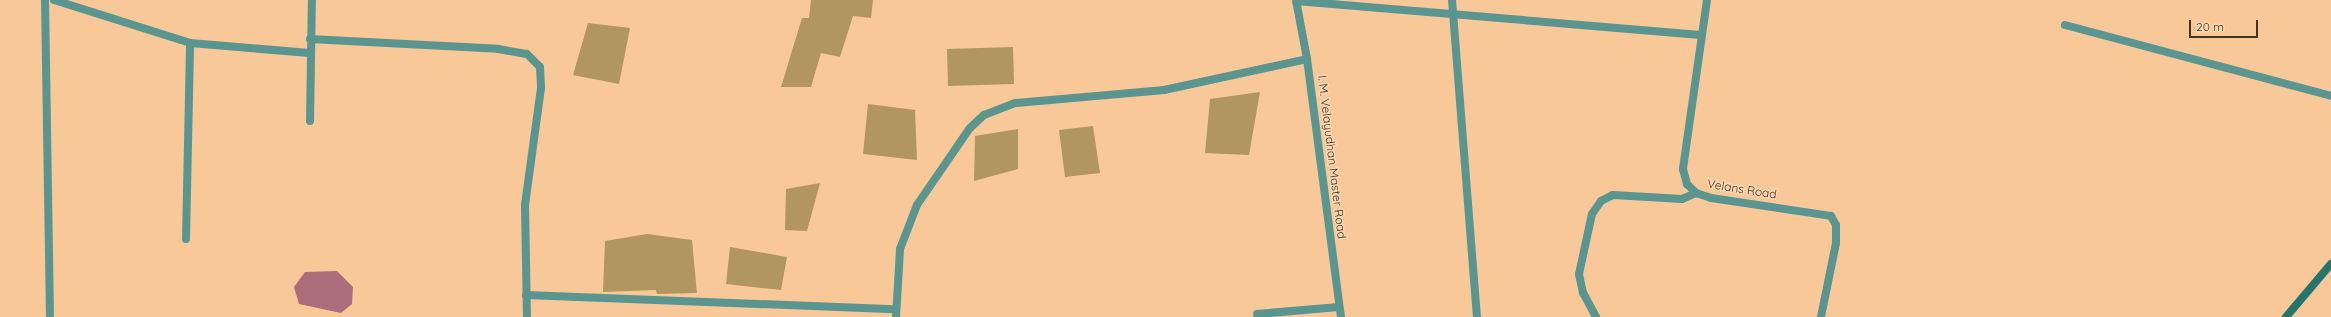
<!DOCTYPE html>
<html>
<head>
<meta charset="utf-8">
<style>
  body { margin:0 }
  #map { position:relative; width:2331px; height:317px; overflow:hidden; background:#f8c899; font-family:Quicksand,sans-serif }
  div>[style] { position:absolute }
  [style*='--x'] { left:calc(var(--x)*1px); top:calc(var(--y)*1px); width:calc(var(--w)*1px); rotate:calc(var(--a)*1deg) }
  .water>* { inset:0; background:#ab6d7a }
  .building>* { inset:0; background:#b1975f }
  .service>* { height:8px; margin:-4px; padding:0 4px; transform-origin:4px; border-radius:4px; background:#5a968f }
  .minor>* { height:8px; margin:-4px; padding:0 4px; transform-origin:4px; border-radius:4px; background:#5a968f }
  .tertiary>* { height:8px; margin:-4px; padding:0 4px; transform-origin:4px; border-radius:4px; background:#5a968f }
  .secondary>* { height:8px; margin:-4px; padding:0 4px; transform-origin:4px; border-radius:4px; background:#25756d }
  span { translate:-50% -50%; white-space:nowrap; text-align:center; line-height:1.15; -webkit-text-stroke:3px #fed7b2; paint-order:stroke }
  .street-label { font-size:12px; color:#463320 }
  .scale { position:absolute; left:2189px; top:20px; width:69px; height:18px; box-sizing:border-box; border:2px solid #463320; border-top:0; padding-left:5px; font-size:12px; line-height:14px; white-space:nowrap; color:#463320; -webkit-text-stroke:3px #fed7b2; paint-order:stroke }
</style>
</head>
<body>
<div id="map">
  <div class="water">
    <i style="clip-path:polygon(337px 271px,353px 287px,352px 304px,341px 313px,299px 304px,294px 287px,305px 272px)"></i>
  </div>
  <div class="building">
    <i style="clip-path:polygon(811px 0,873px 0,871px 18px,853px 16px,840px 57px,821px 53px,811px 87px,781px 87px,802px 18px,809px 18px)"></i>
    <i style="clip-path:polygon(588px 23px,630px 28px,619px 84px,573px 75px)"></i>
    <i style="clip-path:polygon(1013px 47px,1014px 84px,948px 86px,947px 49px)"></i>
    <i style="clip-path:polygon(1260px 92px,1249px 155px,1205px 153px,1210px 99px)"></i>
    <i style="clip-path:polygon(868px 104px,915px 110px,917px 160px,863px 154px)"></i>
    <i style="clip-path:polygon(1093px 126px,1100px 173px,1065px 177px,1059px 130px)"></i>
    <i style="clip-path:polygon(1018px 129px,1018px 169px,974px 181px,975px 136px)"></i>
    <i style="clip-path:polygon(820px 183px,807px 231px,785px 230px,786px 189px)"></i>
    <i style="clip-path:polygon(647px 234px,692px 240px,697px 293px,657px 294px,656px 290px,603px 292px,605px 241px)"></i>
    <i style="clip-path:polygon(730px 247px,787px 257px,781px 290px,726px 284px)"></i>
  </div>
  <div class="service">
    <i style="--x:1257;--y:314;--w:82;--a:-4.9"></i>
  </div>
  <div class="minor">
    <i style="--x:45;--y:0;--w:315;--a:89.1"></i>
    <i style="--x:54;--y:0;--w:143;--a:17.5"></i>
    <i style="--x:190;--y:43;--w:120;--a:4.8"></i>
    <i style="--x:1452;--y:0;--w:318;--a:85.5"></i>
    <i style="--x:1707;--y:0;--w:171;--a:98.1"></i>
    <i style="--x:1683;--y:169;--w:16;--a:75"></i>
    <i style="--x:1687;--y:184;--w:13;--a:45"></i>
    <i style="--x:1696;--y:193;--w:16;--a:18"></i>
    <i style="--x:1711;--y:198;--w:121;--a:8.5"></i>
    <i style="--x:1831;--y:216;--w:10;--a:61"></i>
    <i style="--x:1836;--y:225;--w:18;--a:90"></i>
    <i style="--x:1836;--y:243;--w:76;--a:101.5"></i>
    <i style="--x:1296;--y:1;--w:406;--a:4.8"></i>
    <i style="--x:2065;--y:25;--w:275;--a:14.9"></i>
    <i style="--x:310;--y:39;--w:188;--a:3"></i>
    <i style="--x:498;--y:49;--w:29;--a:10"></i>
    <i style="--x:527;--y:54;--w:18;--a:45"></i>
    <i style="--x:540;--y:67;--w:21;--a:87"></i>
    <i style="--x:541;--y:88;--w:118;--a:97.8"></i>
    <i style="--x:525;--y:205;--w:112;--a:89"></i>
    <i style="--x:310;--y:121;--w:121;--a:-89.1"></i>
    <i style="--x:186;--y:239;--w:196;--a:-88.8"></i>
    <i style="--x:526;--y:295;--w:369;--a:2.2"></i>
    <i style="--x:896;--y:317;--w:68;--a:-86.6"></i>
    <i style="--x:900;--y:249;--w:47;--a:-68.9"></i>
    <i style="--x:917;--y:205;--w:93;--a:-55.5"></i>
    <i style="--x:970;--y:128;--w:19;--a:-43"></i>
    <i style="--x:984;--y:115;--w:34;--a:-21"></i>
    <i style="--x:1016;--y:103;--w:149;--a:-5"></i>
    <i style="--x:1164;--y:90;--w:146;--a:-12.2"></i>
    <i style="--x:1596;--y:317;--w:27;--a:-118"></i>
    <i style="--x:1583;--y:293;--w:19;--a:-102"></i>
    <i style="--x:1579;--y:274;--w:61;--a:-77.8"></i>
    <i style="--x:1592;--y:214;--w:16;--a:-55"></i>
    <i style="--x:1601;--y:201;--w:13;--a:-27"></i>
    <i style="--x:1613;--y:195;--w:69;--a:3.3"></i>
    <i style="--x:1682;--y:199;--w:15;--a:-23"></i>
  </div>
  <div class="tertiary">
    <i style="--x:1296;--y:0;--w:60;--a:79.4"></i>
    <i style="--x:1307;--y:59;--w:260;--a:82.5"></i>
  </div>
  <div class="secondary">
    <i style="--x:2286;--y:317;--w:70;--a:-49.7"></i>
  </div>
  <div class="street-label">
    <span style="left:1332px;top:157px;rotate:83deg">I. M. Velayudhan Master Road</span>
    <span style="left:1742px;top:189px;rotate:9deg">Velans Road</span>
  </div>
  <div class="scale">20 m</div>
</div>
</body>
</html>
